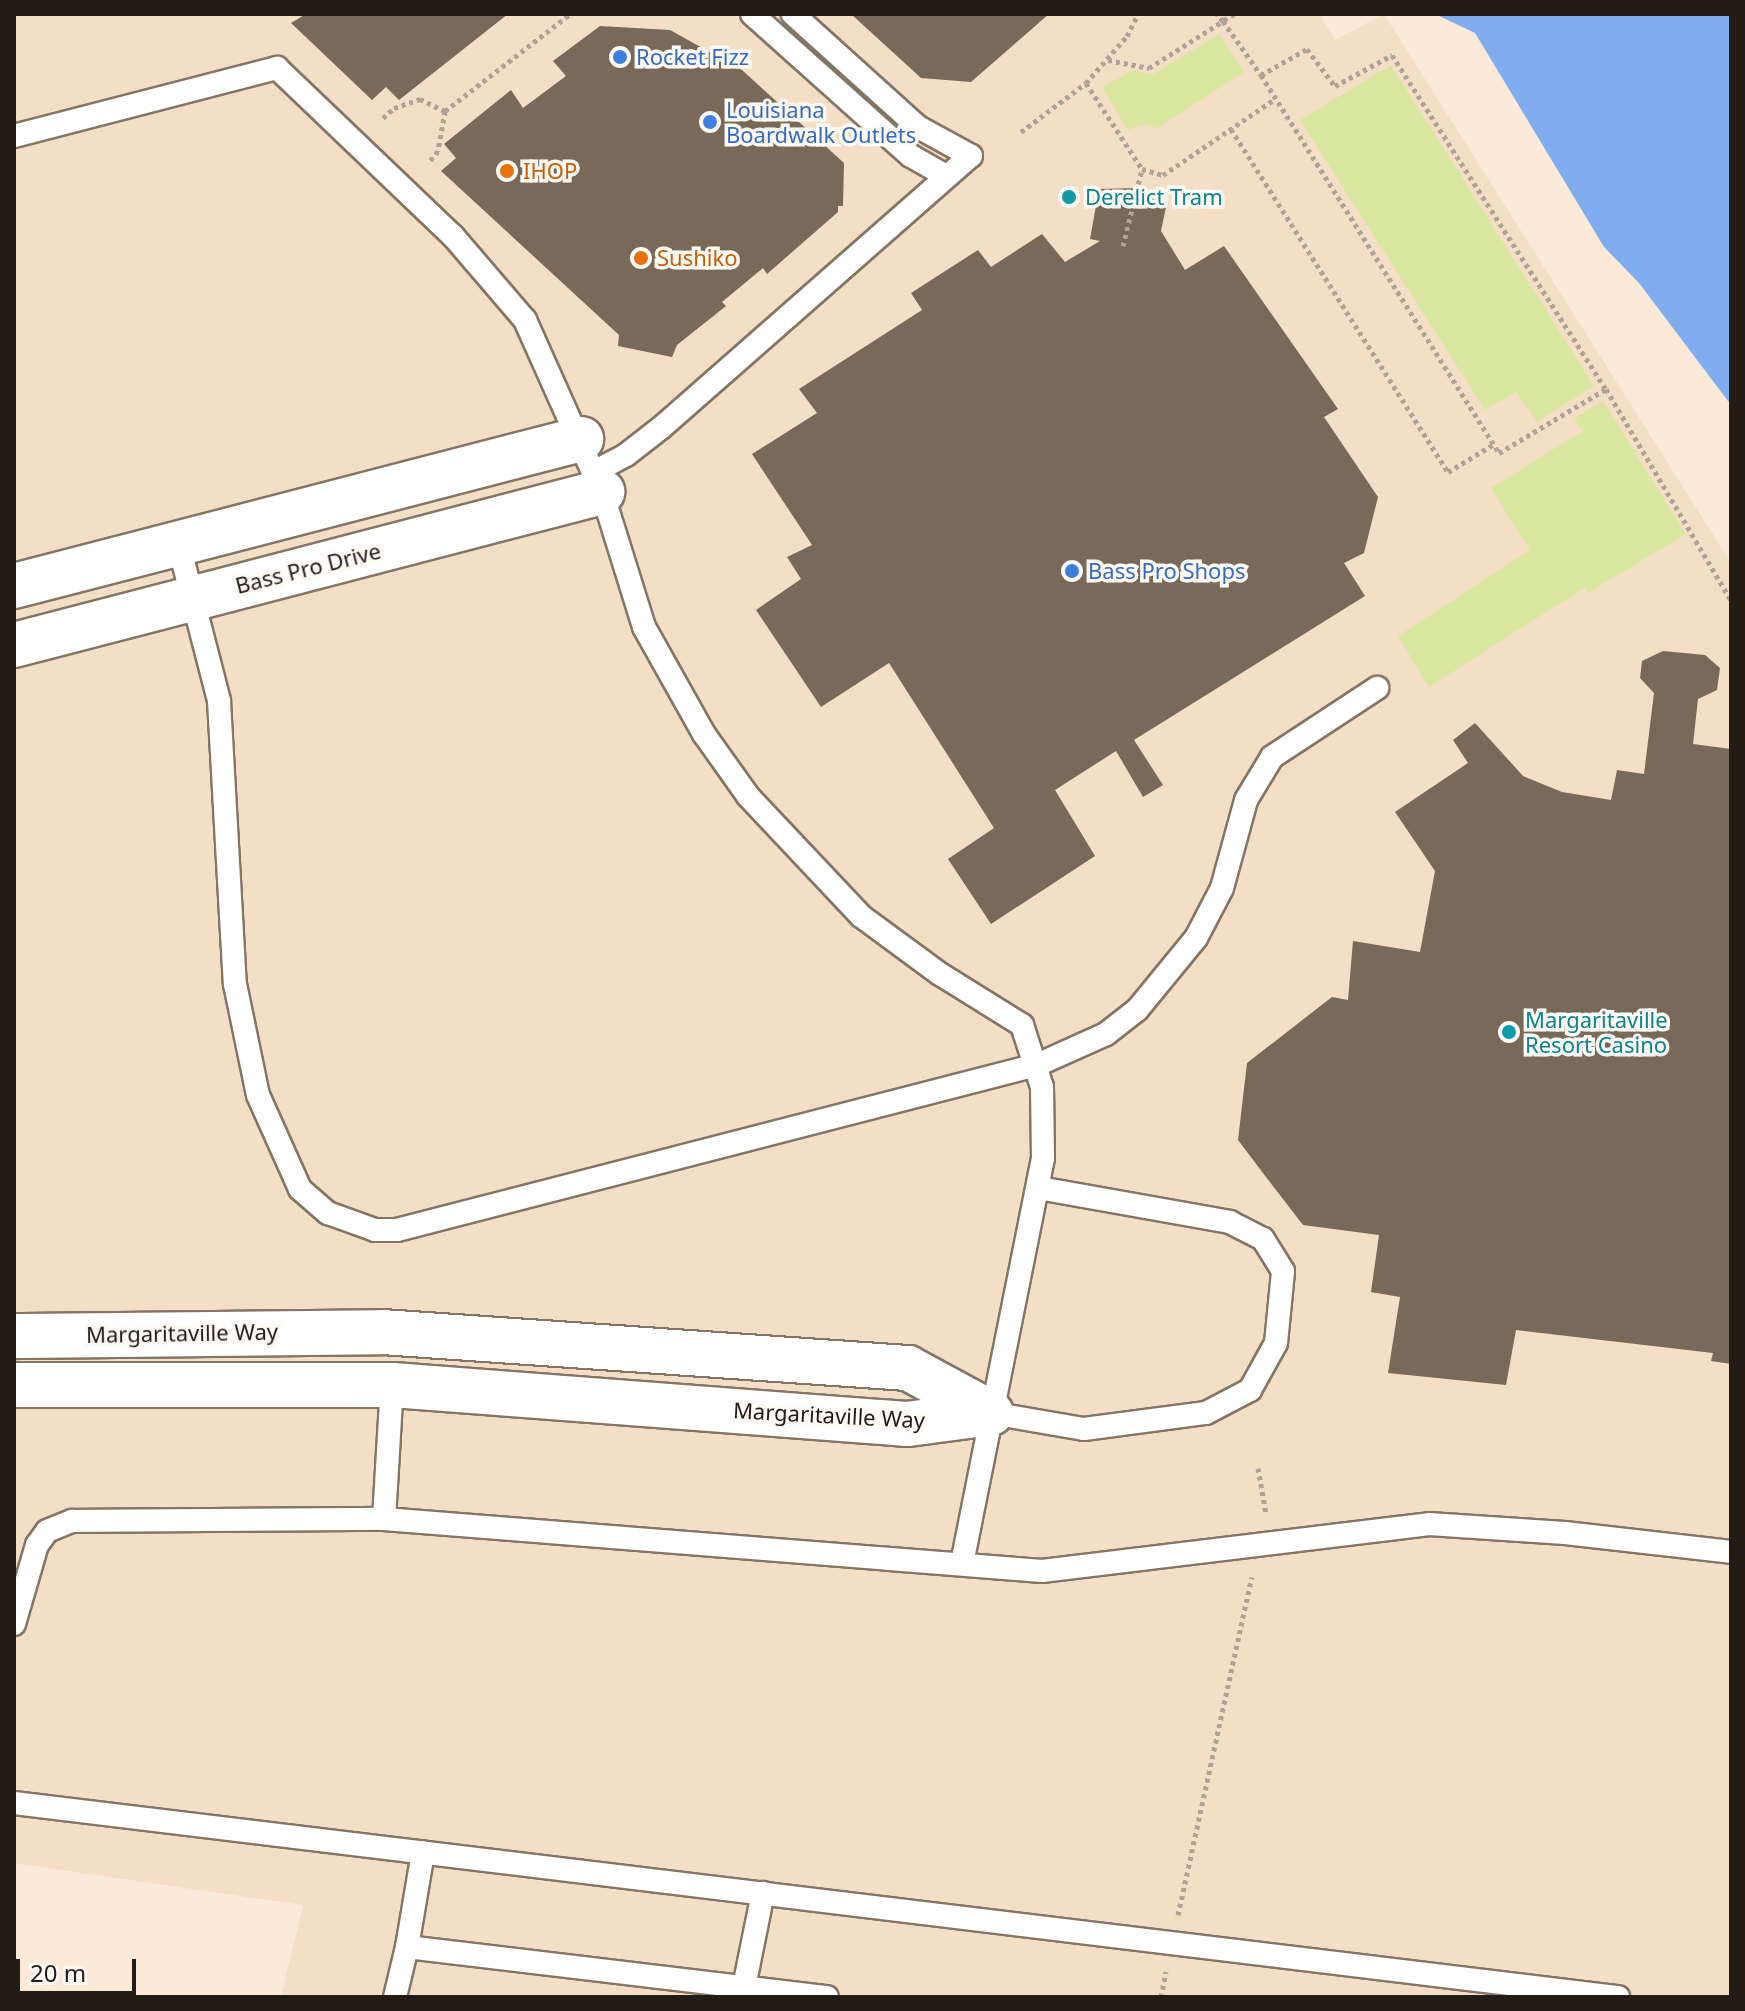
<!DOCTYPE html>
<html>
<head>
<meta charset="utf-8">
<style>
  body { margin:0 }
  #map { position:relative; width:1745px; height:2011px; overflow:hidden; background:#fbead8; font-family:"Noto Sans",sans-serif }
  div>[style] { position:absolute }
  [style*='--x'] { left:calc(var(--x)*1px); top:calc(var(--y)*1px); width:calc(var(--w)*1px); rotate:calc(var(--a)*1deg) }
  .built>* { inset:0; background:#f4dec5 }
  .green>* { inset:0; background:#dae7a1 }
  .water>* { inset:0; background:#80acf0 }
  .building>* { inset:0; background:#786959 }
  .path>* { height:5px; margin-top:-2.5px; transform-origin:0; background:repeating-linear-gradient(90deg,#b0a395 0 4px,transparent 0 8px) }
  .roads { filter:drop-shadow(2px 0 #847565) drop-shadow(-2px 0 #847565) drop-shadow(0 2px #847565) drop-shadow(0 -2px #847565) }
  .service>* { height:22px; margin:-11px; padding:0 11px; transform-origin:11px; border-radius:11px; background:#fff }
  .minor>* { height:44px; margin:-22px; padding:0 22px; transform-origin:22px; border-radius:22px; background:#fff }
  .dots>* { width:22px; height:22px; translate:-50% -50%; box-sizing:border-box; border:4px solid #fefaf6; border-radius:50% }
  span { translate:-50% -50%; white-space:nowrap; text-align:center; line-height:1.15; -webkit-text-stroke:7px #fefaf6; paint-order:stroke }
  .shop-label { font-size:22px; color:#366cbe }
  .left { translate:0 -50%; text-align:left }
  .food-label { font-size:22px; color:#c56008 }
  .culture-label { font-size:22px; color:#0d838f }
  .street-label { font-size:22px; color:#221c15 }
  .frame { position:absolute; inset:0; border:16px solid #221c15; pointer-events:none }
  .scale { position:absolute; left:16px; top:1959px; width:120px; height:36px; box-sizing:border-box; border:4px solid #221c15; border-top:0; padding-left:10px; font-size:24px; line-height:28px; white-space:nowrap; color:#221c15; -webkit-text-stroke:6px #fefaf6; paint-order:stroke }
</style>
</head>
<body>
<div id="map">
  <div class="built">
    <i style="clip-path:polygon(14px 14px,1320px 14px,1335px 40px,1384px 14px,1731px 563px,1731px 1997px,281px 1997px,303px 1905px,14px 1863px)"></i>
  </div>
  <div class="green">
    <i style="clip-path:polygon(1219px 34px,1244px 72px,1158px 128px,1141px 124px,1128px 130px,1102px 88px,1132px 70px,1153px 74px)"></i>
    <i style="clip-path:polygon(1391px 65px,1594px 386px,1537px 422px,1516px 392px,1485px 410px,1300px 120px)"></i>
    <i style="clip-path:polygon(1603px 401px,1686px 534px,1588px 593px,1584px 588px,1429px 687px,1398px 636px,1530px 550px,1491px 488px,1583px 431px,1574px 418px)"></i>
  </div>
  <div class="water">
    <i style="clip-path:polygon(1435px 14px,1731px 14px,1731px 405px,1639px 283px,1604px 247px,1475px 33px)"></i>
  </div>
  <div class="building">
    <i style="clip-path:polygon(306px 14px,508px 14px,399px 100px,386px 87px,372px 100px,291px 23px)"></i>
    <i style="clip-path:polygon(851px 14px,1049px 14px,971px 82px,921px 78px)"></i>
    <i style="clip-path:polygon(600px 26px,670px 30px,742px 70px,844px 163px,843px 206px,838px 206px,838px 212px,767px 274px,763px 268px,722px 302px,726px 306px,677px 345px,672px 357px,618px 346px,619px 335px,441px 171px,456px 158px,444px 144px,511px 90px,523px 108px,566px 76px,553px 61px)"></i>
    <i style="clip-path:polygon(1137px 188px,1166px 207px,1161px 231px,1185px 270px,1224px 246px,1338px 409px,1324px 417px,1378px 497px,1364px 553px,1344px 563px,1365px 596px,1134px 740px,1163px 785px,1143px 797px,1116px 751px,1055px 790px,1095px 856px,991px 924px,948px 859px,994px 828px,889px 663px,821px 707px,756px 610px,801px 579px,787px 557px,812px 545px,752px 454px,817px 413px,799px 389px,922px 310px,911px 293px,978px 250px,991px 267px,1042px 234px,1065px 262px,1100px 241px,1090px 239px,1099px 189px)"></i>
    <i style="clip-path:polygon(1663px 651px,1705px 655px,1720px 668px,1717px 690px,1698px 699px,1693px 744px,1731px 749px,1731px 1364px,1711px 1361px,1713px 1353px,1516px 1330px,1506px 1385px,1388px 1373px,1400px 1297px,1371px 1292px,1379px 1235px,1303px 1225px,1266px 1177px,1238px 1140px,1247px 1063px,1332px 997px,1348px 1000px,1353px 941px,1420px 952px,1435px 871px,1395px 812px,1468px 763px,1453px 740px,1475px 723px,1523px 776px,1562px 792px,1611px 800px,1617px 770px,1644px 774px,1654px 693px,1640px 678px,1642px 661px)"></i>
  </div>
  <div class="path">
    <i style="--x:1234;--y:14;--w:13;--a:148"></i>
    <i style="--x:1223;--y:21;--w:66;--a:54.9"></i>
    <i style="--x:1261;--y:75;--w:53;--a:-29.5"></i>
    <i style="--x:1307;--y:49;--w:46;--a:52.9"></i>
    <i style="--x:1335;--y:86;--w:65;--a:-28.5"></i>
    <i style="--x:1392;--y:55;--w:397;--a:57.4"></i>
    <i style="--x:1606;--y:389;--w:245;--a:59.4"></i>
    <i style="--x:1108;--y:60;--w:42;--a:11"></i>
    <i style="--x:1149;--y:68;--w:88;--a:-32.4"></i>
    <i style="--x:1223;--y:21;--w:9;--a:-131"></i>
    <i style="--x:1261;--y:75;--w:447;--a:57.8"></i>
    <i style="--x:1499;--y:453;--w:125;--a:-30.9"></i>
    <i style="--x:1086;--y:83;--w:62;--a:-48.9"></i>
    <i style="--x:1127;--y:36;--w:25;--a:-63"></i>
    <i style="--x:445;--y:111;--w:158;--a:-37.8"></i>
    <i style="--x:383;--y:118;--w:15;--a:-42"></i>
    <i style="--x:394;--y:108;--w:28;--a:-19"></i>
    <i style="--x:420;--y:99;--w:28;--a:26"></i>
    <i style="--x:445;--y:111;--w:41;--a:99.9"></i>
    <i style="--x:438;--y:151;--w:14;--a:129"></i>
    <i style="--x:1231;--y:129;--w:406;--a:57.7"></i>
    <i style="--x:1448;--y:472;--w:54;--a:-31.3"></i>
    <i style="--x:1021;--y:132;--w:81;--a:-37"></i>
    <i style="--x:1086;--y:83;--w:103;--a:56.9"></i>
    <i style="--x:1142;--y:169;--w:22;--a:16"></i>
    <i style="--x:1163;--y:175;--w:135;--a:-34.2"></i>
    <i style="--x:1123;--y:246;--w:79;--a:-76.1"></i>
    <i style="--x:1258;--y:1468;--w:47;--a:80.1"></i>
    <i style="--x:1178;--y:1915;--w:346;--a:-77.7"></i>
    <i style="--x:1161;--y:1997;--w:26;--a:-79"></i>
  </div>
  <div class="roads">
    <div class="service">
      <i style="--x:752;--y:14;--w:213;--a:41.8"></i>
      <i style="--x:911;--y:156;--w:40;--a:29.7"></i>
      <i style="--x:14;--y:136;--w:272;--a:-14.5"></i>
      <i style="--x:277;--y:68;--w:243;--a:43.7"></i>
      <i style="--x:453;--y:236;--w:111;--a:49.4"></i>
      <i style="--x:525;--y:320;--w:188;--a:65.9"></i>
      <i style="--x:602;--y:492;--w:141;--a:72.7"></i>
      <i style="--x:644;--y:627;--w:123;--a:60.7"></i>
      <i style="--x:704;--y:734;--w:76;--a:54.6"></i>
      <i style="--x:748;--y:796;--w:165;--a:46.7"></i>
      <i style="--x:861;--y:916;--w:98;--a:36.3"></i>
      <i style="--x:940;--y:974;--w:97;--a:31.9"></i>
      <i style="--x:1022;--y:1025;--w:65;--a:72.1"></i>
      <i style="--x:1042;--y:1087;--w:71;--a:89.2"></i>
      <i style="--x:1043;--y:1158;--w:414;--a:101.3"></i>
      <i style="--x:594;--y:472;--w:36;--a:-28"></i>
      <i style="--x:626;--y:455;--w:46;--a:-37.9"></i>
      <i style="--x:662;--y:427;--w:411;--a:-41.3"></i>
      <i style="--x:971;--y:156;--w:60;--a:-151.3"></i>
      <i style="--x:918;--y:127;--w:169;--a:-137.9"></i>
      <i style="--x:178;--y:542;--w:164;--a:75.5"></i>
      <i style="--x:219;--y:701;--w:283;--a:86.8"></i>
      <i style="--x:235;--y:984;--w:113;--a:78.3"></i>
      <i style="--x:258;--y:1095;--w:103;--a:65.9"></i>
      <i style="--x:300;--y:1189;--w:37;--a:41"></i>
      <i style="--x:328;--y:1213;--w:50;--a:19.9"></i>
      <i style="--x:375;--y:1230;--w:22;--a:0"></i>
      <i style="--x:397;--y:1230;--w:661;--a:-14.46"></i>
      <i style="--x:1037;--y:1065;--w:76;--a:-24.2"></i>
      <i style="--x:1106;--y:1034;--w:39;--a:-38"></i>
      <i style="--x:1137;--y:1010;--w:93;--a:-50.7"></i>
      <i style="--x:1196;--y:938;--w:56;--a:-62.5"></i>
      <i style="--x:1222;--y:888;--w:91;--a:-74.7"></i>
      <i style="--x:1246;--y:800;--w:50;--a:-58.8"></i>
      <i style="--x:1272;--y:757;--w:126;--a:-33.3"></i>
      <i style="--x:991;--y:1413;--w:94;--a:9.8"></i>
      <i style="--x:1084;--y:1429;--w:123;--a:-7.5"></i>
      <i style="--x:1206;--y:1413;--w:50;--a:-27.6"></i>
      <i style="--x:1250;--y:1390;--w:54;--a:-61"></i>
      <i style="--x:1276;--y:1343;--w:72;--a:-84.4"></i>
      <i style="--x:1283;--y:1271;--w:38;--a:-122"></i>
      <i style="--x:1263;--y:1239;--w:37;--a:-153"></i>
      <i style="--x:1230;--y:1222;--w:194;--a:-169.9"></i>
      <i style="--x:384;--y:1519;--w:134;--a:-86.6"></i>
      <i style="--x:14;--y:1624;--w:82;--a:-73.8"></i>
      <i style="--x:37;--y:1545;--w:17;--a:-54"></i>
      <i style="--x:47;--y:1531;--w:27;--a:-22"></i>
      <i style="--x:72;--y:1521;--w:312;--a:-0.4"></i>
      <i style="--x:384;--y:1519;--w:660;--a:4.52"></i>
      <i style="--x:1042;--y:1571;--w:390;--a:-6.9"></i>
      <i style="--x:1429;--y:1524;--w:136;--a:3.8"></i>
      <i style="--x:1565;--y:1533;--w:167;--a:6.5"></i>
      <i style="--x:14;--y:1803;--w:1616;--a:6.9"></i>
      <i style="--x:407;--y:1947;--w:96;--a:-80.4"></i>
      <i style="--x:744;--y:1987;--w:96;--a:-78.6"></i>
      <i style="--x:395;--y:1997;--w:51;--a:-76.5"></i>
      <i style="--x:407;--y:1947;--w:423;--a:6.8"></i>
    </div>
    <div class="minor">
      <i style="--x:14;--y:586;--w:586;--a:-14.53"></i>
      <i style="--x:14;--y:645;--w:608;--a:-14.59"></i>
      <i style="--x:14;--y:1336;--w:368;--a:-0.6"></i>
      <i style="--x:382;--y:1332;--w:527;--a:3.92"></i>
      <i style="--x:908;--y:1368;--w:94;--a:28.5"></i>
      <i style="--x:991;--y:1413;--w:85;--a:172.5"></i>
      <i style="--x:907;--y:1424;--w:516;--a:-175.67"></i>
      <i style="--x:392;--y:1385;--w:378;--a:180"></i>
    </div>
  </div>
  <div class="dots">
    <i style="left:620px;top:57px;background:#3f7fe0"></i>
    <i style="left:710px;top:122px;background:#3f7fe0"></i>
    <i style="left:507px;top:171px;background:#e8710a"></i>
    <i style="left:1069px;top:197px;background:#0f9aa8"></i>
    <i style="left:641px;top:258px;background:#e8710a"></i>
    <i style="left:1072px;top:571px;background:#3f7fe0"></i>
    <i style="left:1509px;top:1032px;background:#0f9aa8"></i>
  </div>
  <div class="shop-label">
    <span class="left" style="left:636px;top:57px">Rocket Fizz</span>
    <span class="left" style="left:726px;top:122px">Louisiana<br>Boardwalk Outlets</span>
    <span class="left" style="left:1088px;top:571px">Bass Pro Shops</span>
  </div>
  <div class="food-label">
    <span class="left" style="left:523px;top:171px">IHOP</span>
    <span class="left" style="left:657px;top:258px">Sushiko</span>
  </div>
  <div class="culture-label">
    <span class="left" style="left:1085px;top:197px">Derelict Tram</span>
    <span class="left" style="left:1525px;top:1032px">Margaritaville<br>Resort Casino</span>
  </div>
  <div class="street-label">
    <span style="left:308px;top:568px;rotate:-14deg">Bass Pro Drive</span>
    <span style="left:182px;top:1333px;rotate:-1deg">Margaritaville Way</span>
    <span style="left:829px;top:1415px;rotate:3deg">Margaritaville Way</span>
  </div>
  <div class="frame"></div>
  <div class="scale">20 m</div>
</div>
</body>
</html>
